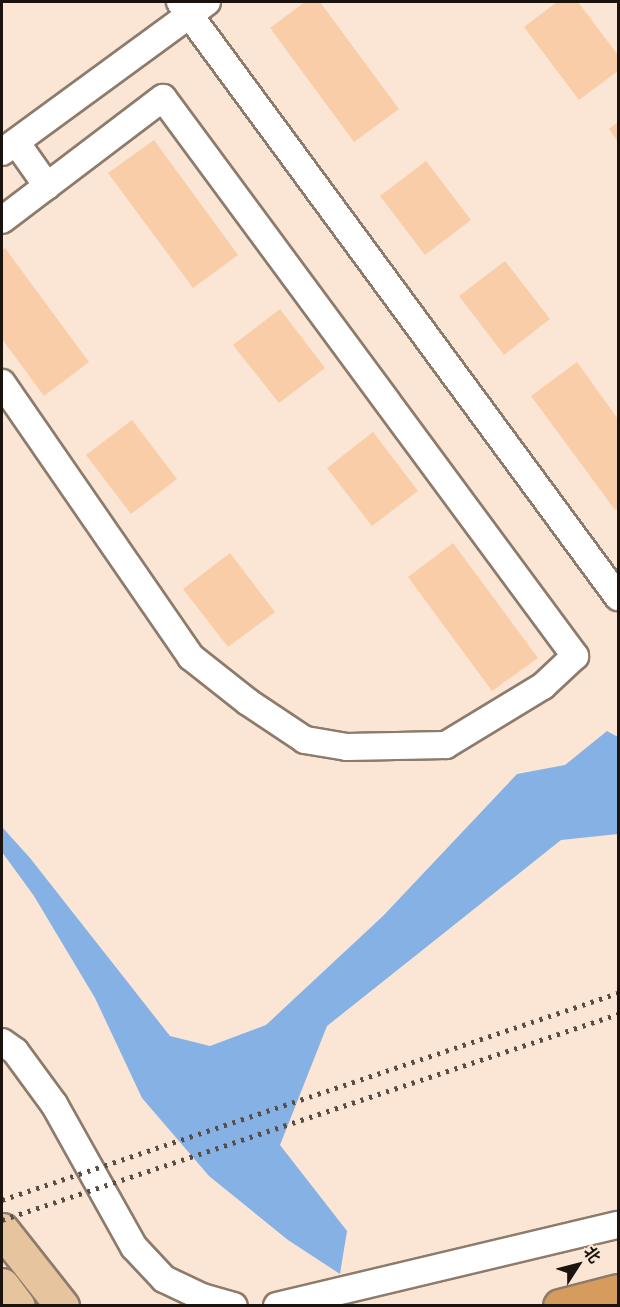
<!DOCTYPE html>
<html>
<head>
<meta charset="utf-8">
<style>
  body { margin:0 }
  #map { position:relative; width:620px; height:1307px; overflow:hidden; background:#fbe6d5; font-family:Lato,"Noto Sans SC",sans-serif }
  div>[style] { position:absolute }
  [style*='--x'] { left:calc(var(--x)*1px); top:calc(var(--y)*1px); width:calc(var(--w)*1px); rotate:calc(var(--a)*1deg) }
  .water>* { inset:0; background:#86b1e5 }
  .building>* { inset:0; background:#f9cda7 }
  .roads { filter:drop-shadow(2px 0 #8d7b6b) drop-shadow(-2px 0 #8d7b6b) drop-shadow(0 2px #8d7b6b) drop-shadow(0 -2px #8d7b6b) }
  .minor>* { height:26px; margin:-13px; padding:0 13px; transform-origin:13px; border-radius:13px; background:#fff }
  .major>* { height:33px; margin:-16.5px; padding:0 16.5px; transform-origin:16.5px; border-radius:16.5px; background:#e6c49e }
  .highway>* { height:33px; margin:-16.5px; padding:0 16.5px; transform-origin:16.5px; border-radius:16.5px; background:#d69c5d }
  .rail>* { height:4.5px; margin-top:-2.25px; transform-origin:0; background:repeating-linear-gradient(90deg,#594e45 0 3px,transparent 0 9px) }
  span { translate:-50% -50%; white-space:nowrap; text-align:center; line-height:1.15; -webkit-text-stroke:4.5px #fbe6d5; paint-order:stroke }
  .frame { position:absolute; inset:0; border:3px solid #1b140e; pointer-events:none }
  .north { position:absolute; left:548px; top:1235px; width:60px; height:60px; -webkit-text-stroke:4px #fbe6d5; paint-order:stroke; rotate:54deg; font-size:16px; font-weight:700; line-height:24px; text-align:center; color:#1b140e }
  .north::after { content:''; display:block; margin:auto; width:21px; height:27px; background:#1b140e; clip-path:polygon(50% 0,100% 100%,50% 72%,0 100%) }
</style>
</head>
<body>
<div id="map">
  <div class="water">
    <i style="clip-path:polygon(607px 731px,618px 737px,618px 834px,561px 840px,327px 1026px,280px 1145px,347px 1231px,340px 1274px,288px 1240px,209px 1176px,142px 1098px,95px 998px,34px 896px,2px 852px,2px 827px,30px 858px,170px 1036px,210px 1046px,266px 1025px,383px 916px,517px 774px,565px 765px)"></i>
  </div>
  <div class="building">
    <i style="clip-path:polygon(305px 2px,320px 2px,399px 109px,354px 142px,270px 28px)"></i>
    <i style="clip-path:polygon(557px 2px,578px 2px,618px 55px,618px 71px,579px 100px,524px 27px)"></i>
    <i style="clip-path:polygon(618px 122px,618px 142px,609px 129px)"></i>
    <i style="clip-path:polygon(154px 140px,238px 255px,193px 288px,108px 173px)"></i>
    <i style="clip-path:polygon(426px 161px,471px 220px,425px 255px,380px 196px)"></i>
    <i style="clip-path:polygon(5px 248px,89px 362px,44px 396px,2px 339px,2px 250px)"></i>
    <i style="clip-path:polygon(505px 261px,550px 319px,504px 355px,459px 296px)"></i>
    <i style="clip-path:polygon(280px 309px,325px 368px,279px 403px,233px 345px)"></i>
    <i style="clip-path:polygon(577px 362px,618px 419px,618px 508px,615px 510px,531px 396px)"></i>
    <i style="clip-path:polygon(132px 420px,177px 479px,131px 514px,86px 455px)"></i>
    <i style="clip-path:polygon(373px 432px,418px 491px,372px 526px,327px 468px)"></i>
    <i style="clip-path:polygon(453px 543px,538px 658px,492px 691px,408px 577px)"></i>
    <i style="clip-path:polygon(230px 553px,275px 612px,228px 647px,183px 589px)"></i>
  </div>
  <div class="roads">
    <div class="minor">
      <i style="--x:180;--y:2;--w:739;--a:53.64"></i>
      <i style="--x:16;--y:142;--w:54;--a:54.8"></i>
      <i style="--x:2;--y:152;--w:254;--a:-36.2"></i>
      <i style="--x:2;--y:220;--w:202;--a:-37.2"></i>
      <i style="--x:163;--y:98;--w:694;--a:53.56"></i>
      <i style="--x:575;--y:656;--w:44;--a:136.8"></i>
      <i style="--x:543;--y:686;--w:114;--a:148.7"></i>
      <i style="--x:446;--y:745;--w:99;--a:178.8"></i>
      <i style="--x:347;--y:747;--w:43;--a:-170.5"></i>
      <i style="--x:305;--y:740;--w:69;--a:-146.3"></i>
      <i style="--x:248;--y:702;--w:73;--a:-141.7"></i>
      <i style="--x:191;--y:657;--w:333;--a:-124.6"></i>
      <i style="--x:2;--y:1042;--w:16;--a:35"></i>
      <i style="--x:15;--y:1051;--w:66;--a:53.7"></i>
      <i style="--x:54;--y:1104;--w:164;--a:60.8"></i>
      <i style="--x:134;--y:1247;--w:44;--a:46.8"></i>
      <i style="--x:164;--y:1279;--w:42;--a:25.3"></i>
      <i style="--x:202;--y:1297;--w:33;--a:16"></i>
      <i style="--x:277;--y:1306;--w:350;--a:-13.4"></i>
    </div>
    <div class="major">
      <i style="--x:2;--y:1230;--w:97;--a:51.7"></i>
      <i style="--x:2;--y:1285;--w:26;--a:53"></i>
    </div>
    <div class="highway">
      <i style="--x:560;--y:1306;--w:60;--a:-14.5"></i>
    </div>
  </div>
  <div class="rail">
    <i style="--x:2;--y:1200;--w:650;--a:-18.57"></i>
    <i style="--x:2;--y:1220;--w:650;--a:-18.49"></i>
  </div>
  <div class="frame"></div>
  <div class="north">北</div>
</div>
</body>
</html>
